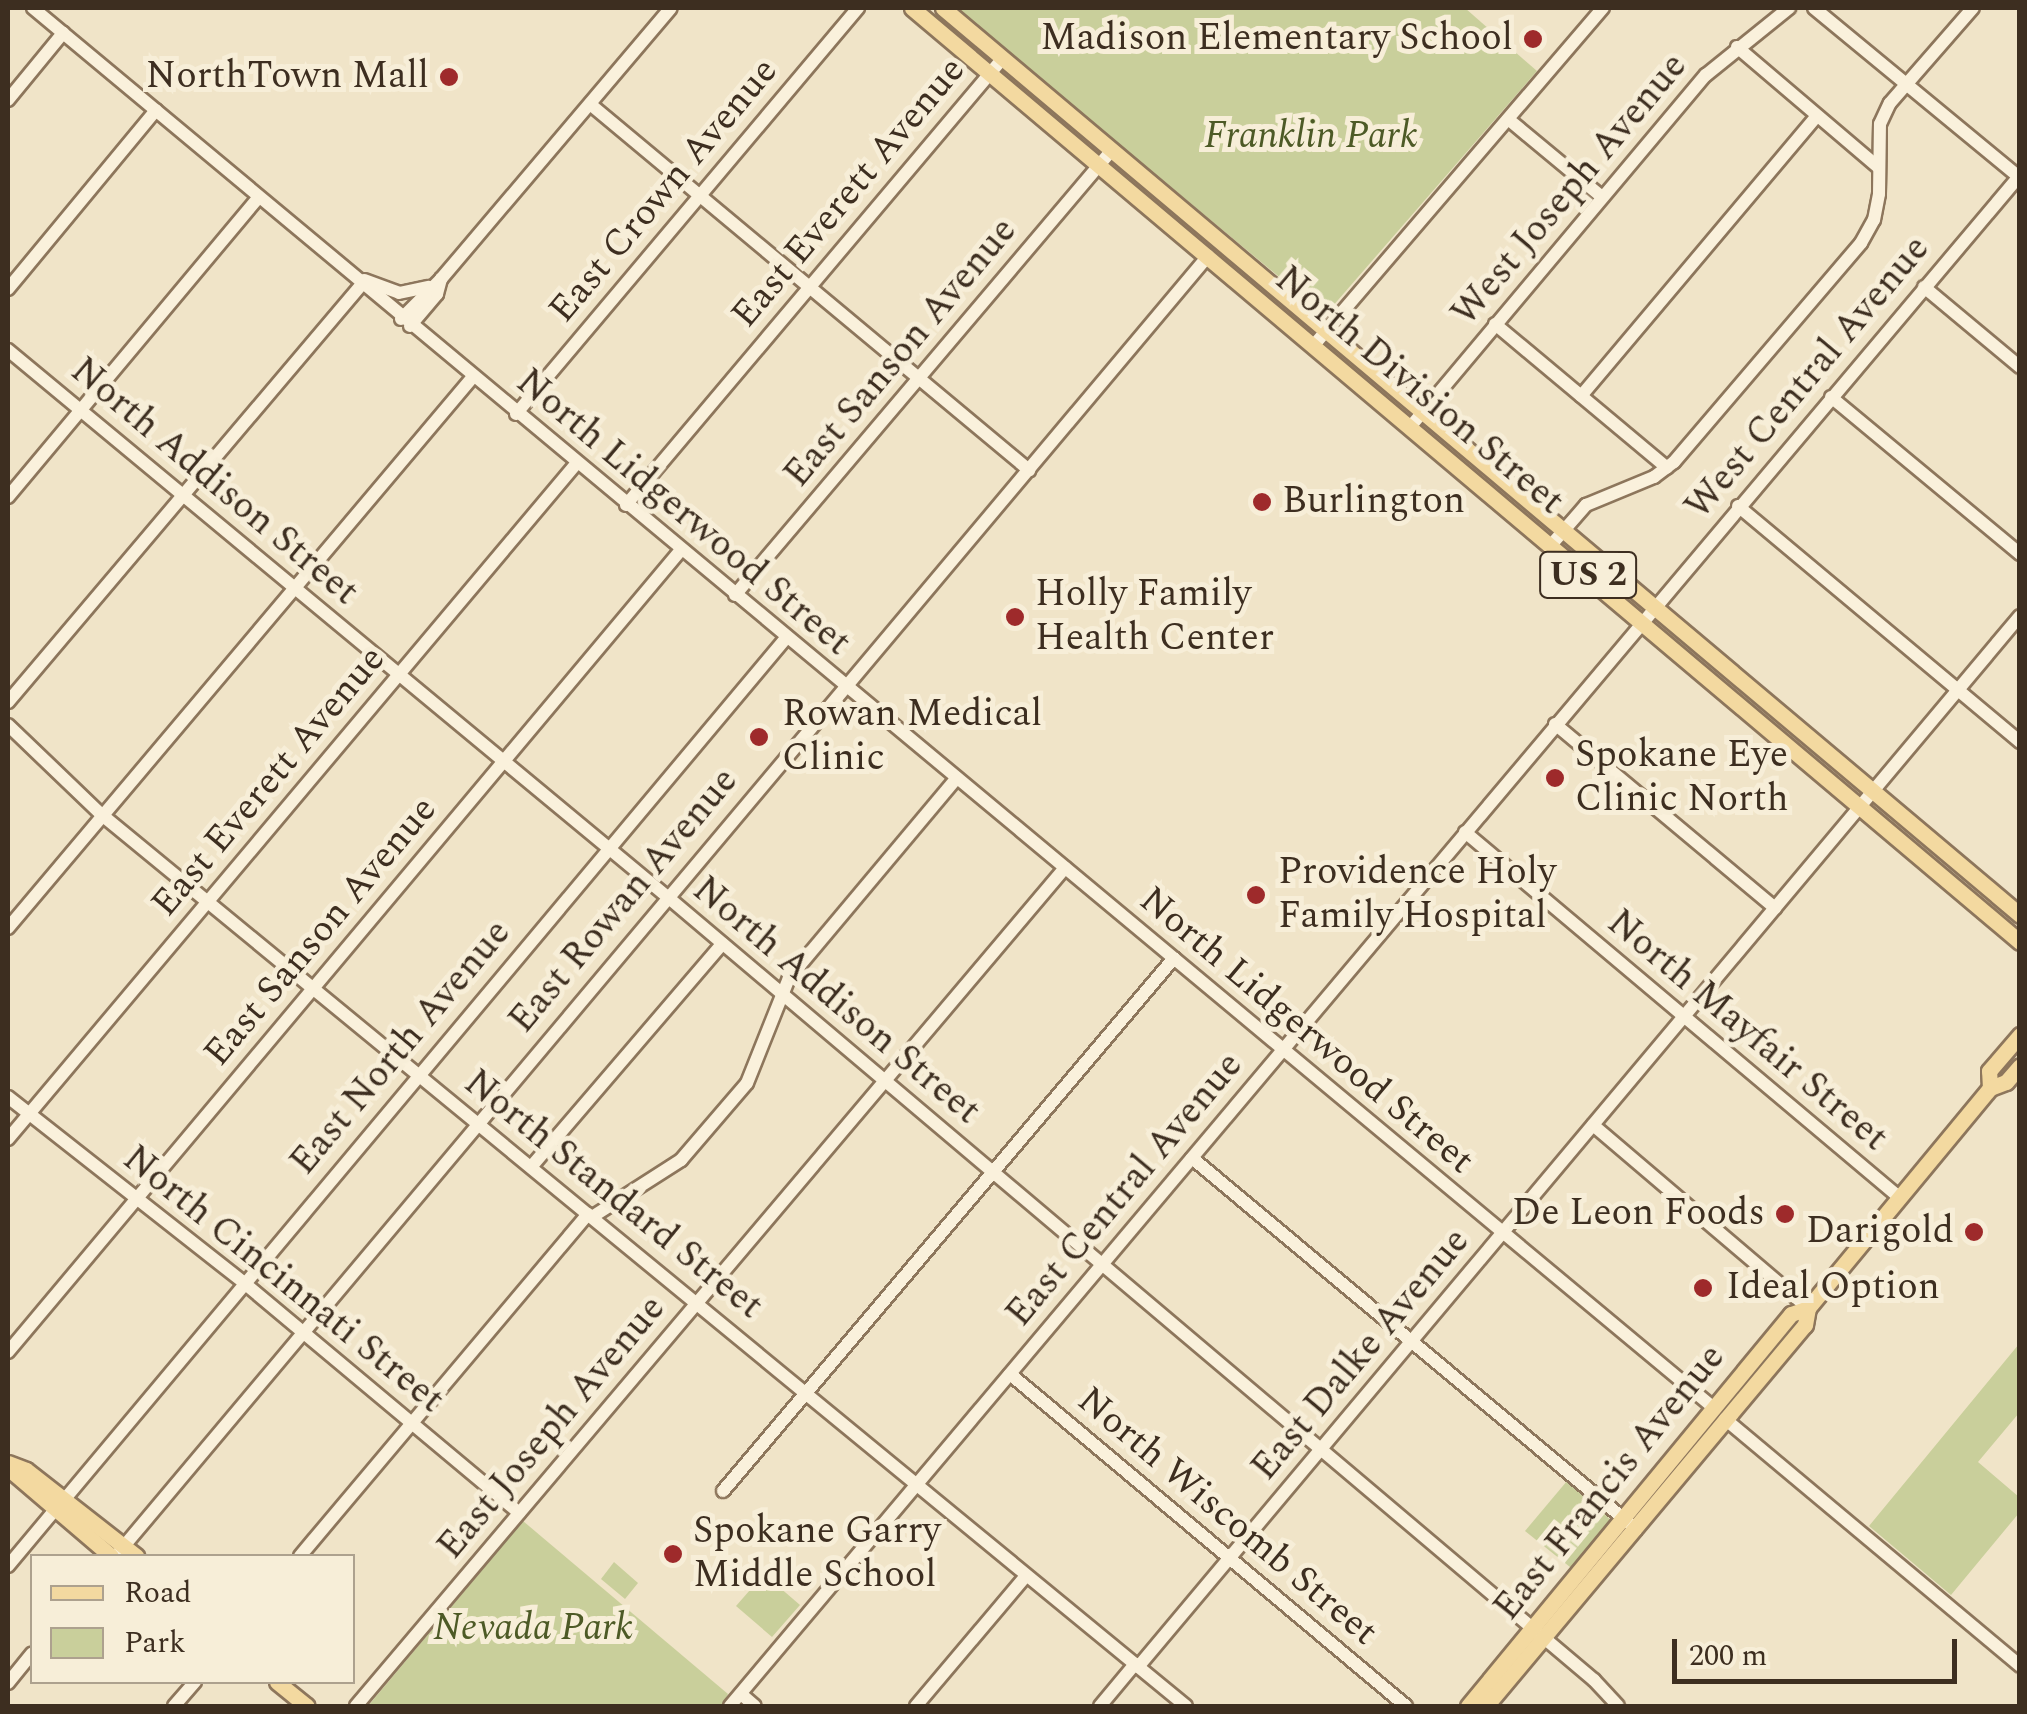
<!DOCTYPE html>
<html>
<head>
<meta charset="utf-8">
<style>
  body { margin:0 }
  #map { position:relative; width:2027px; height:1714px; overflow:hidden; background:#f0e4c8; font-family:Spectral,serif }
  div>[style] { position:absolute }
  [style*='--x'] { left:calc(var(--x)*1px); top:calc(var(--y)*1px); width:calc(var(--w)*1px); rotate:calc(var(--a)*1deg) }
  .green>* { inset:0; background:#c9cf9b }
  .roads { filter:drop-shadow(2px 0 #8d765c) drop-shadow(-2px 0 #8d765c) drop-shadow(0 2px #8d765c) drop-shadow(0 -2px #8d765c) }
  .minor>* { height:12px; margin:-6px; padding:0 6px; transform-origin:6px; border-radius:6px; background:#faf1dc }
  .major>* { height:15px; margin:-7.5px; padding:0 7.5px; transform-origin:7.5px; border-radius:7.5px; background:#f3d9a0 }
  .dots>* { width:28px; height:28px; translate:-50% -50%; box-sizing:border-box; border:5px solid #f7eed8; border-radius:50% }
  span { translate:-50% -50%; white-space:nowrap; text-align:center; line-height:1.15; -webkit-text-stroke:10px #f7eed8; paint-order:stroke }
  .shield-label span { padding:2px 8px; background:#f7eed8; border:2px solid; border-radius:8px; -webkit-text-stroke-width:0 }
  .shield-label { font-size:35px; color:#3d2e20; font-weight:700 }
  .poi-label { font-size:38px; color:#3d2e20 }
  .right { translate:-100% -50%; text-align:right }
  .left { translate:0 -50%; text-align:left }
  .park-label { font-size:38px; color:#4d5a26; font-style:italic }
  .street-label { font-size:38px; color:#3d2e20 }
  .frame { position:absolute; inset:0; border:10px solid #3d2e20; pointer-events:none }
  .legend { position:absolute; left:30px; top:1554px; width:325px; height:130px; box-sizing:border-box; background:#f7eed8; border:2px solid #ada18e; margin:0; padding:12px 18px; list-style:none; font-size:30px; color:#3d2e20 }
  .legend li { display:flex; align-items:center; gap:20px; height:50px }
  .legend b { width:50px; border:2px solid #ada18e }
  .scale { position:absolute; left:1672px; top:1639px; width:285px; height:45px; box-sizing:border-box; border:5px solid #3d2e20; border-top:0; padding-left:12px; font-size:30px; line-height:35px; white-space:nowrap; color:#3d2e20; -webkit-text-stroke:8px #f7eed8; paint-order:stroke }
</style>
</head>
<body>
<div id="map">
  <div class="green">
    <i style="clip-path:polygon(955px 8px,1465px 8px,1537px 71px,1325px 315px)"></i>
    <i style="clip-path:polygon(2019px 1344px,2019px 1413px,1978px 1462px,2019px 1497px,2019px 1513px,1951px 1595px,1869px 1526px)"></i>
    <i style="clip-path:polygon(1567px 1481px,1611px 1520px,1575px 1571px,1525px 1531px)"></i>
    <i style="clip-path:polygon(523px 1521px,728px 1694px,722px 1706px,368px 1706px)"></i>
    <i style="clip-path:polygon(614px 1562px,638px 1583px,625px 1599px,601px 1579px)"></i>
    <i style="clip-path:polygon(764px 1574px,800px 1605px,772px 1637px,736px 1606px)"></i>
  </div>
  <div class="roads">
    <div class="minor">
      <i style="--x:33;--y:8;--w:2186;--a:39.79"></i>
      <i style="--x:1814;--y:8;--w:267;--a:39.5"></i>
      <i style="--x:1737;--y:47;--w:185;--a:40.4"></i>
      <i style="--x:8;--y:100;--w:87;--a:-50.6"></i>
      <i style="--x:590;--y:104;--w:572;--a:39.82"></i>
      <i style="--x:1508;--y:119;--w:122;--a:39.7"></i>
      <i style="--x:364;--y:280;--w:37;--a:20"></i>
      <i style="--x:399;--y:293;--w:30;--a:-12"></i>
      <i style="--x:1924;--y:287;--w:125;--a:39.8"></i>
      <i style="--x:8;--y:289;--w:232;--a:-50.4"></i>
      <i style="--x:401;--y:319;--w:57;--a:-45"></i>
      <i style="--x:441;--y:279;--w:355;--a:-49.7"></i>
      <i style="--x:1495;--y:324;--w:224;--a:39.9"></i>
      <i style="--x:410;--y:326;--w:42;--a:-49.8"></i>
      <i style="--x:437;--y:294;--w:16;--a:-75"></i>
      <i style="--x:1314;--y:345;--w:444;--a:-49.4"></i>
      <i style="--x:8;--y:350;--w:860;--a:39.67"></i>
      <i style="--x:670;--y:899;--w:1210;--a:40.21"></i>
      <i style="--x:1594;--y:1680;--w:35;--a:47"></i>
      <i style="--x:1581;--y:396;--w:366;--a:-49.9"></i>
      <i style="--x:1831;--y:397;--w:246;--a:39.7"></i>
      <i style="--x:516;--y:414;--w:531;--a:-49.89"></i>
      <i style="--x:1411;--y:426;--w:459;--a:-50"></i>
      <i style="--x:1706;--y:75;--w:107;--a:-38.9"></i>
      <i style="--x:8;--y:497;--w:391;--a:-50.1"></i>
      <i style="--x:626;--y:505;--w:585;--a:-49.86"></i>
      <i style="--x:1738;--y:506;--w:368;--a:39.9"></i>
      <i style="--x:1552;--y:544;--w:52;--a:-48.9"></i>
      <i style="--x:1586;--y:505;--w:74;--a:-22.4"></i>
      <i style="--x:1654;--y:477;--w:25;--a:-37"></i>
      <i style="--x:1674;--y:462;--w:288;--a:-49.5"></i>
      <i style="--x:1861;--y:243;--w:26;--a:-61"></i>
      <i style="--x:1874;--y:220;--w:26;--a:-79"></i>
      <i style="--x:1879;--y:194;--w:70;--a:-89.2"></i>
      <i style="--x:1880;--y:124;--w:23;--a:-65"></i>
      <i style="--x:1890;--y:103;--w:126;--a:-48.9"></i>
      <i style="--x:735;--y:595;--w:583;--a:-49.73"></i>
      <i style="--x:8;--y:702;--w:548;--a:-49.74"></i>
      <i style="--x:1555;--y:724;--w:287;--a:39.9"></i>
      <i style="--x:8;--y:725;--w:130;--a:43.8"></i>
      <i style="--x:102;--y:815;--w:1403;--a:39.42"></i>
      <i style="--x:1465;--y:832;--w:568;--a:40.08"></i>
      <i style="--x:8;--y:928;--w:720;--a:-49.85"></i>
      <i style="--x:8;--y:1097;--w:299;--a:38.2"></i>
      <i style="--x:243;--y:1282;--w:360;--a:39.9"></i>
      <i style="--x:1593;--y:1125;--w:282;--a:40.4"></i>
      <i style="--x:8;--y:1139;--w:882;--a:-49.92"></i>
      <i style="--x:1192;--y:1158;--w:579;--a:39.88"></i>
      <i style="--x:531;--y:1167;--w:294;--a:-49.4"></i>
      <i style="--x:592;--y:1217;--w:106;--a:-32.6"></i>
      <i style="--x:681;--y:1160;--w:101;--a:-49.4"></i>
      <i style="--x:747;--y:1083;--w:113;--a:-68.2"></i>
      <i style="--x:789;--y:978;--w:261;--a:-50"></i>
      <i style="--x:8;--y:1352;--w:1047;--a:-50"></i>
      <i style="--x:1010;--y:1374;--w:517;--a:39.98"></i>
      <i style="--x:1725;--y:1419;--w:385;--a:39.9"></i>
      <i style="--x:723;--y:1491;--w:698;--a:-49.76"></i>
      <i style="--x:64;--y:1500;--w:1124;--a:-50.05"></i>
      <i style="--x:119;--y:1552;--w:1693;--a:-49.96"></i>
      <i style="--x:300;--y:1556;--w:447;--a:-49.9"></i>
      <i style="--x:8;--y:1566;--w:72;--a:-50.1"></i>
      <i style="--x:1138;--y:1667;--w:1372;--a:-50"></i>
      <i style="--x:8;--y:1683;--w:38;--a:-51"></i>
      <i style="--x:741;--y:1694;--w:18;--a:41"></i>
      <i style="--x:174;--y:1706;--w:32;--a:-49"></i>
      <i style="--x:356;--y:1706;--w:1098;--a:-49.77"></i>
      <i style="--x:730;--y:1706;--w:2002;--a:-49.88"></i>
      <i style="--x:916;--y:1706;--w:170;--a:-49.8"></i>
      <i style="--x:1100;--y:1706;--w:55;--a:-50.2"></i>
    </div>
    <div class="major">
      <i style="--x:912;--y:8;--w:1449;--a:40.13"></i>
      <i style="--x:943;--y:8;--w:1408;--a:40.1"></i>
      <i style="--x:1990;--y:1088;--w:17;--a:-93"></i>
      <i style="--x:1989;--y:1071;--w:48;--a:-49.3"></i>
      <i style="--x:8;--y:1463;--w:19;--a:21"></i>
      <i style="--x:26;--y:1470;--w:140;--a:38"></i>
      <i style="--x:8;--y:1468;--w:135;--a:40.5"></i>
      <i style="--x:277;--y:1682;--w:38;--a:39"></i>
      <i style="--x:1468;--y:1706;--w:508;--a:-50.51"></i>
      <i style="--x:1791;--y:1314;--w:18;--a:-19"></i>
      <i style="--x:1808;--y:1308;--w:286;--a:-50.4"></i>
      <i style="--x:1990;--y:1088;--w:17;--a:-21"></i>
      <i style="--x:2006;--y:1082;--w:21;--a:-49"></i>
      <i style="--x:1486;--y:1706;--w:497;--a:-50.1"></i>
      <i style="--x:1805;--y:1325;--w:17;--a:-80"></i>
    </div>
  </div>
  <div class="dots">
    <i style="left:1533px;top:39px;background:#9e2a2b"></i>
    <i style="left:449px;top:77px;background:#9e2a2b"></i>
    <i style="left:1262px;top:502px;background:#9e2a2b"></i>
    <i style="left:1015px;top:617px;background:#9e2a2b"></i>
    <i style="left:759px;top:737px;background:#9e2a2b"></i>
    <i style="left:1555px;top:778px;background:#9e2a2b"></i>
    <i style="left:1256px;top:895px;background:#9e2a2b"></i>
    <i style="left:1785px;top:1214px;background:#9e2a2b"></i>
    <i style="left:1974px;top:1232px;background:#9e2a2b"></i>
    <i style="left:1703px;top:1288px;background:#9e2a2b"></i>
    <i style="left:673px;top:1554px;background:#9e2a2b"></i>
  </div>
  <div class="shield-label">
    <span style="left:1588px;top:575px">US 2</span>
  </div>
  <div class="poi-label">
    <span class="right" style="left:1513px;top:39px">Madison Elementary School</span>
    <span class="right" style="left:429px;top:77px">NorthTown Mall</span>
    <span class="left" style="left:1282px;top:502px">Burlington</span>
    <span class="left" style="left:1035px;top:617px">Holly Family<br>Health Center</span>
    <span class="left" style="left:782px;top:737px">Rowan Medical<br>Clinic</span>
    <span class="left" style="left:1575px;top:778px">Spokane Eye<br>Clinic North</span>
    <span class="left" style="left:1278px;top:895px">Providence Holy<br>Family Hospital</span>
    <span class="right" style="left:1765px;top:1214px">De Leon Foods</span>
    <span class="right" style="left:1954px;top:1232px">Darigold</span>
    <span class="left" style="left:1726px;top:1288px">Ideal Option</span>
    <span class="left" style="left:693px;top:1554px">Spokane Garry<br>Middle School</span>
  </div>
  <div class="park-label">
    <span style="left:1311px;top:137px">Franklin Park</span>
    <span style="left:533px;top:1629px">Nevada Park</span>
  </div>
  <div class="street-label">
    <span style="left:1570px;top:190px;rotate:-50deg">West Joseph Avenue</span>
    <span style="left:664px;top:191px;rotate:-50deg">East Crown Avenue</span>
    <span style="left:849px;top:193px;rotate:-50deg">East Everett Avenue</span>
    <span style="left:901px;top:353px;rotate:-50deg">East Sanson Avenue</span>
    <span style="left:1808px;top:378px;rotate:-50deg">West Central Avenue</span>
    <span style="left:1419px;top:391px;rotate:40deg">North Division Street</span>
    <span style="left:214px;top:482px;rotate:40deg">North Addison Street</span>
    <span style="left:683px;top:513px;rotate:40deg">North Lidgerwood Street</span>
    <span style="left:269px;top:782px;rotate:-50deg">East Everett Avenue</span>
    <span style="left:624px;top:901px;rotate:-50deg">East Rowan Avenue</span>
    <span style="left:321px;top:932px;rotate:-50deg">East Sanson Avenue</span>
    <span style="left:836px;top:1001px;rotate:40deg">North Addison Street</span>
    <span style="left:1306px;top:1031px;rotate:40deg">North Lidgerwood Street</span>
    <span style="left:1747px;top:1031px;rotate:40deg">North Mayfair Street</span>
    <span style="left:401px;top:1048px;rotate:-50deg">East North Avenue</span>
    <span style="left:1125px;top:1190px;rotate:-50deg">East Central Avenue</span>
    <span style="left:613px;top:1195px;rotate:39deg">North Standard Street</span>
    <span style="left:283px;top:1280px;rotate:39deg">North Cincinnati Street</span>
    <span style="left:1361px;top:1355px;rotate:-50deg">East Dalke Avenue</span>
    <span style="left:552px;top:1428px;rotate:-50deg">East Joseph Avenue</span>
    <span style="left:1610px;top:1483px;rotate:-51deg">East Francis Avenue</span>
    <span style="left:1227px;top:1517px;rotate:40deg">North Wiscomb Street</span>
  </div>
  <div class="frame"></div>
  <ul class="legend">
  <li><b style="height:12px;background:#f3d9a0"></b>Road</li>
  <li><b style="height:28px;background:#c9cf9b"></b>Park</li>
  </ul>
  <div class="scale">200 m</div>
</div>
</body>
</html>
